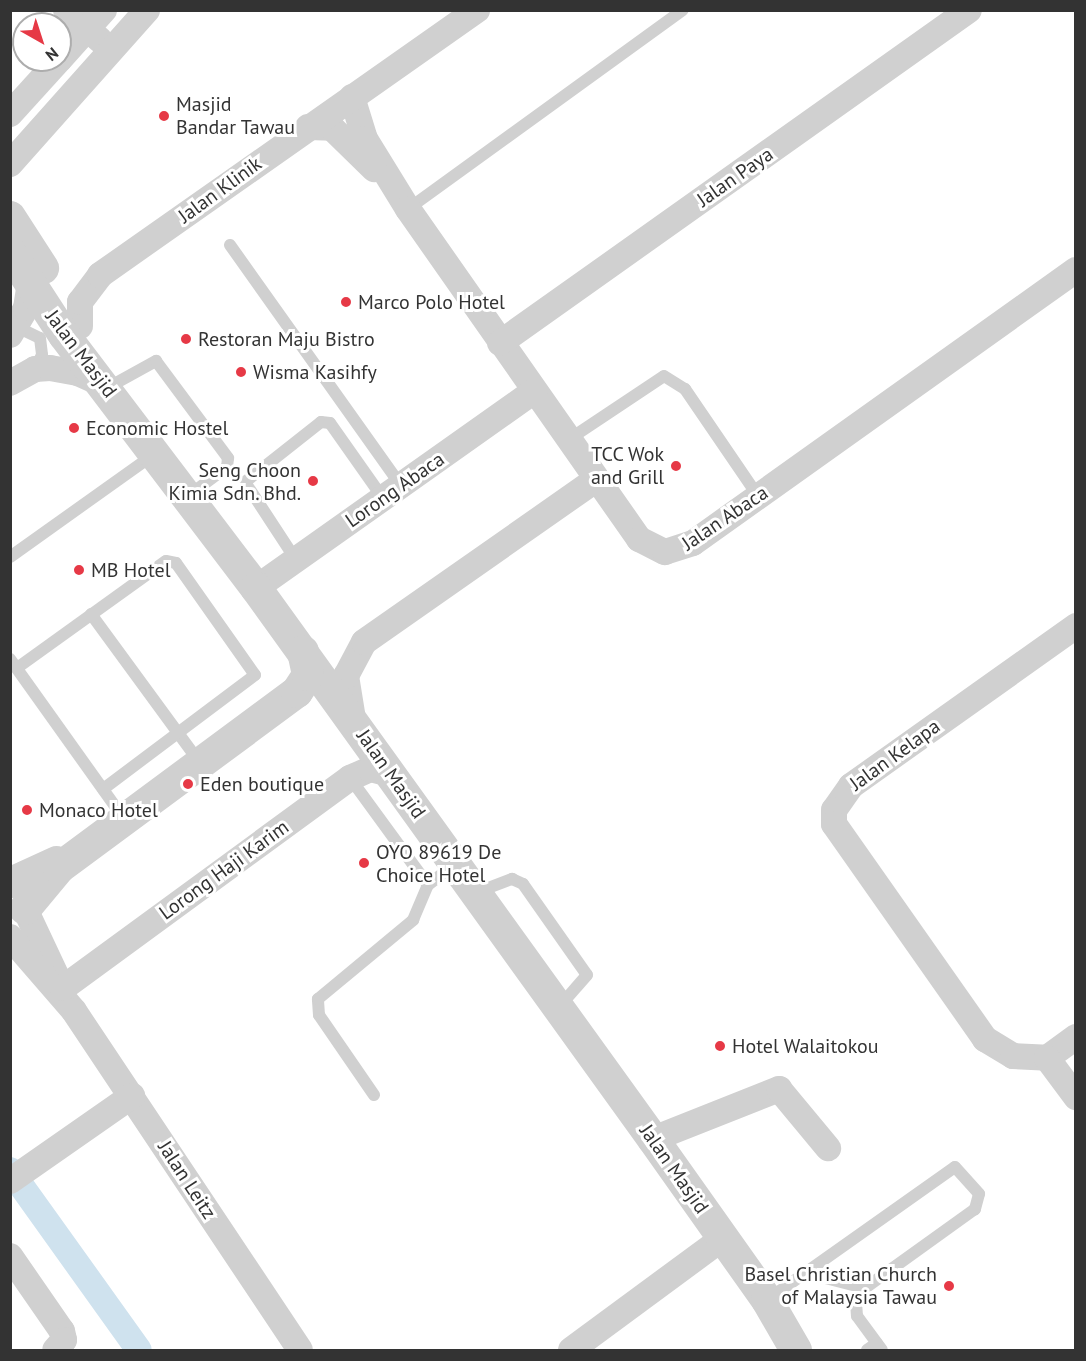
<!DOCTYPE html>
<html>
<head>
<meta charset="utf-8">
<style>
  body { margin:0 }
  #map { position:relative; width:1086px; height:1361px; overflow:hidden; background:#fff; font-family:"PT Sans",sans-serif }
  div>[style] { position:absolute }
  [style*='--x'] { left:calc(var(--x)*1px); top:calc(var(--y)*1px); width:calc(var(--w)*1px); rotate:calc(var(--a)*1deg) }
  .canal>* { height:26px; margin:-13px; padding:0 13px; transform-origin:13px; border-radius:13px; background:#cfe2ee }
  .service>* { height:12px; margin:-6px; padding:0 6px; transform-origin:6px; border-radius:6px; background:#d0d0d0 }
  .minor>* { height:26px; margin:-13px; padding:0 13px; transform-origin:13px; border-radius:13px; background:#d0d0d0 }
  .tertiary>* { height:32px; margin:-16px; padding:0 16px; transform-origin:16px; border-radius:16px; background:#d0d0d0 }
  .dots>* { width:16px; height:16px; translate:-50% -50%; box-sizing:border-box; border:3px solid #fff; border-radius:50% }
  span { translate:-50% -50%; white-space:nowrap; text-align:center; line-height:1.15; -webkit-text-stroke:6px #fff; paint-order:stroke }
  .poi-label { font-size:20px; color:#333 }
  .left { translate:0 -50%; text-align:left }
  .right { translate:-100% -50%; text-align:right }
  .street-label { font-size:20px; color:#333 }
  .frame { position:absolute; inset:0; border:12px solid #333; pointer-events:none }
  .north { position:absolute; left:12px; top:12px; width:60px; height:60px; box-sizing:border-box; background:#fff; border:2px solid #adadad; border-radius:50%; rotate:141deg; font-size:16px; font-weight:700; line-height:24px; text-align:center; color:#333 }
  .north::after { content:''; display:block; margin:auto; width:21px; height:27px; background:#e63946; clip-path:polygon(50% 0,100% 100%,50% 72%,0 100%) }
</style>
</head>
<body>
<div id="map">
  <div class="canal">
    <i style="--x:10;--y:1170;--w:221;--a:54.4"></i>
  </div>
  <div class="service">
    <i style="--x:408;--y:209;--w:339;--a:-35.9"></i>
    <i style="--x:230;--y:245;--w:296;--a:54.6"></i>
    <i style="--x:17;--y:327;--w:25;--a:26"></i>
    <i style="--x:40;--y:338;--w:17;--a:83"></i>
    <i style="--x:42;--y:355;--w:15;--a:118"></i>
    <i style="--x:116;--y:383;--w:46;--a:-28.8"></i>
    <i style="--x:156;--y:361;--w:121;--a:53.4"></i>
    <i style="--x:228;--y:458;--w:9;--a:96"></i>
    <i style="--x:227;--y:467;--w:49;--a:143.4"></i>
    <i style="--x:568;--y:440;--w:115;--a:-33.7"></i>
    <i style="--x:664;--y:376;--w:25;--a:32"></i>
    <i style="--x:685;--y:389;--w:130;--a:55.7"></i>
    <i style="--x:10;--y:557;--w:176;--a:-35.5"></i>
    <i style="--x:296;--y:560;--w:93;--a:-123.2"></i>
    <i style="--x:245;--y:482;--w:97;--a:-38.3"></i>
    <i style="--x:321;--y:422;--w:9;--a:6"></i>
    <i style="--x:330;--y:423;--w:92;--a:54.8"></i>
    <i style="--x:91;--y:614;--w:185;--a:53.8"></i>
    <i style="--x:10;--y:659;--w:196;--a:54.5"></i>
    <i style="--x:17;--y:668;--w:183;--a:-35.7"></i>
    <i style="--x:166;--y:561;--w:10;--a:11"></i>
    <i style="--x:176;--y:563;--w:137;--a:54.8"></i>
    <i style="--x:255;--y:675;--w:190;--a:143.1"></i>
    <i style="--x:350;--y:778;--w:132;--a:53.9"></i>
    <i style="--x:475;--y:893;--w:40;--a:-21"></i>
    <i style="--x:512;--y:879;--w:12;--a:24"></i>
    <i style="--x:523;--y:884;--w:111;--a:54.9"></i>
    <i style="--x:587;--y:975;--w:43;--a:131.2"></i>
    <i style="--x:374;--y:1095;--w:97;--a:-124.5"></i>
    <i style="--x:319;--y:1015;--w:16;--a:-94"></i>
    <i style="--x:318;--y:999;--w:124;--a:-39.7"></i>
    <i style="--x:413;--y:920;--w:38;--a:-67"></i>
    <i style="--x:428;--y:885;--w:33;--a:-38"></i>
    <i style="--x:806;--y:1273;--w:61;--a:14.3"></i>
    <i style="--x:767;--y:1300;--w:230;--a:-35.3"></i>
    <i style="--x:955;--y:1167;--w:36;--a:48"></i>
    <i style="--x:979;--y:1194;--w:16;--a:105"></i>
    <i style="--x:975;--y:1209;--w:135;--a:144.3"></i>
    <i style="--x:865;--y:1288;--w:17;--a:123"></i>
    <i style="--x:856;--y:1302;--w:14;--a:86"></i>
    <i style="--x:857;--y:1316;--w:42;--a:53.7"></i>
    <i style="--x:867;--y:1350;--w:12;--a:-35"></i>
  </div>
  <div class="minor">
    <i style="--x:66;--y:10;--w:45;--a:41.4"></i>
    <i style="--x:60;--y:59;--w:66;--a:-48.1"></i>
    <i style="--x:352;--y:97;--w:44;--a:72.8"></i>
    <i style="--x:365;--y:139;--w:82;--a:58.4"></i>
    <i style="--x:408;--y:209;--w:403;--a:55"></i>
    <i style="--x:639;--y:539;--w:29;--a:27"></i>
    <i style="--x:665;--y:552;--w:29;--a:-18"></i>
    <i style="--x:693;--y:543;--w:470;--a:-35.5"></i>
    <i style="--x:10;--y:114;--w:73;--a:-47.8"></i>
    <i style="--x:308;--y:127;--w:24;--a:2"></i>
    <i style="--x:332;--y:128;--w:59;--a:44.3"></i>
    <i style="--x:10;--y:164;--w:206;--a:-48.3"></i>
    <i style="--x:80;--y:326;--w:24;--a:-90"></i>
    <i style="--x:80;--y:302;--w:34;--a:-53"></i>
    <i style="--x:100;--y:275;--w:461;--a:-35.1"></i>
    <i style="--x:10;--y:335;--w:31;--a:-59"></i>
    <i style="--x:26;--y:308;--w:26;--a:-81"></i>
    <i style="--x:500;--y:343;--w:575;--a:-35.38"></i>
    <i style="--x:10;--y:383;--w:29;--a:-29"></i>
    <i style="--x:35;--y:369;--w:15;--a:-4"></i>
    <i style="--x:50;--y:368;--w:28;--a:10"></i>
    <i style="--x:78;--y:373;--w:24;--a:24"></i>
    <i style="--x:256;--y:588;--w:341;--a:-35.3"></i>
    <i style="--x:1076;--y:626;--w:276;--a:144.6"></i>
    <i style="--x:851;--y:786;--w:29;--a:125"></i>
    <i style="--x:834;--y:810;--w:14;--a:90"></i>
    <i style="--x:834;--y:824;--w:263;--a:54.9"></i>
    <i style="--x:985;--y:1039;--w:33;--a:31"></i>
    <i style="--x:1013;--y:1056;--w:34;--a:3"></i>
    <i style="--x:1047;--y:1058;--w:36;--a:-36"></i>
    <i style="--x:353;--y:719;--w:44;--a:-99.2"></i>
    <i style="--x:346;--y:676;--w:38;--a:-62"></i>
    <i style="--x:364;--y:642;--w:282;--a:-35"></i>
    <i style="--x:25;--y:909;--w:77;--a:64.8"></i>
    <i style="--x:10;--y:937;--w:98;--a:49.1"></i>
    <i style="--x:74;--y:1011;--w:407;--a:56.3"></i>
    <i style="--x:63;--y:988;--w:356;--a:-36.2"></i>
    <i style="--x:350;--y:778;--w:22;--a:-24"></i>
    <i style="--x:370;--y:769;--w:21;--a:14"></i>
    <i style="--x:1047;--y:1058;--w:49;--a:53.4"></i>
    <i style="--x:653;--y:1139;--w:136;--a:-21.6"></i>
    <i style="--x:779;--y:1089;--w:77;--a:50.3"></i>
    <i style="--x:10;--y:1181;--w:149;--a:-34.9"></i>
    <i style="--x:10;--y:1256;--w:91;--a:55.3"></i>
    <i style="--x:62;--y:1331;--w:9;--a:77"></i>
    <i style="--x:64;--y:1340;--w:13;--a:132"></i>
    <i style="--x:571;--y:1350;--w:189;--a:-36.4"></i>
  </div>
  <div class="tertiary">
    <i style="--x:10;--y:217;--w:61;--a:57.1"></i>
    <i style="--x:10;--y:252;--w:99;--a:57"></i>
    <i style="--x:64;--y:335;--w:318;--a:52.8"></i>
    <i style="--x:256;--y:588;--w:679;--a:54.23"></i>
    <i style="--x:653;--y:1139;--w:197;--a:54.7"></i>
    <i style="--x:767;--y:1300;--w:58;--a:59.9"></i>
    <i style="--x:13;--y:882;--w:48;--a:-24.4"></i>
    <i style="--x:25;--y:909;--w:53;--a:-50.3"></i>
    <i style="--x:59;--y:868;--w:296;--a:-36.5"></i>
    <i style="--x:297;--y:692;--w:20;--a:-57"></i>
    <i style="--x:308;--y:675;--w:24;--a:-102"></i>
  </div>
  <div class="dots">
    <i style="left:164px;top:116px;background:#e63946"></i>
    <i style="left:346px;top:302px;background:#e63946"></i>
    <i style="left:186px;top:339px;background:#e63946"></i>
    <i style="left:241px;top:372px;background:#e63946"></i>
    <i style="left:74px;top:428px;background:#e63946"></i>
    <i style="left:676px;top:466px;background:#e63946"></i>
    <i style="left:313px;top:481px;background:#e63946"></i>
    <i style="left:79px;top:570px;background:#e63946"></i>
    <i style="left:188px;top:784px;background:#e63946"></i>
    <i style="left:27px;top:810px;background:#e63946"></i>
    <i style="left:364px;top:863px;background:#e63946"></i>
    <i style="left:720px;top:1046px;background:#e63946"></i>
    <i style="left:949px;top:1286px;background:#e63946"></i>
  </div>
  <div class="poi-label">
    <span class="left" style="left:176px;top:116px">Masjid<br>Bandar Tawau</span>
    <span class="left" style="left:358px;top:302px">Marco Polo Hotel</span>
    <span class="left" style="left:198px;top:339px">Restoran Maju Bistro</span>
    <span class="left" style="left:253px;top:372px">Wisma Kasihfy</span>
    <span class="left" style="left:86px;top:428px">Economic Hostel</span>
    <span class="right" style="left:664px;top:466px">TCC Wok<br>and Grill</span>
    <span class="right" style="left:301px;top:482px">Seng Choon<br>Kimia Sdn. Bhd.</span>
    <span class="left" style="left:91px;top:570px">MB Hotel</span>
    <span class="left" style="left:200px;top:784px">Eden boutique</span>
    <span class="left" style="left:39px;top:810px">Monaco Hotel</span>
    <span class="left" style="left:376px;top:864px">OYO 89619 De<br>Choice Hotel</span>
    <span class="left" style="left:732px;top:1046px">Hotel Walaitokou</span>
    <span class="right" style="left:937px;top:1286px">Basel Christian Church<br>of Malaysia Tawau</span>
  </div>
  <div class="street-label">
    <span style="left:735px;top:177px;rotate:-35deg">Jalan Paya</span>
    <span style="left:220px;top:190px;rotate:-36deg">Jalan Klinik</span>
    <span style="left:81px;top:354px;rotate:53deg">Jalan Masjid</span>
    <span style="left:395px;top:490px;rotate:-35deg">Lorong Abaca</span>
    <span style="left:725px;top:518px;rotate:-34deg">Jalan Abaca</span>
    <span style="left:895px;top:755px;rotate:-36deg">Jalan Kelapa</span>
    <span style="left:391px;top:774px;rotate:55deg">Jalan Masjid</span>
    <span style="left:224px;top:870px;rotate:-36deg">Lorong Haji Karim</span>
    <span style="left:674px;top:1169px;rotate:55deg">Jalan Masjid</span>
    <span style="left:187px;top:1180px;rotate:57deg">Jalan Leitz</span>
  </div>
  <div class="frame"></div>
  <div class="north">N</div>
</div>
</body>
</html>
